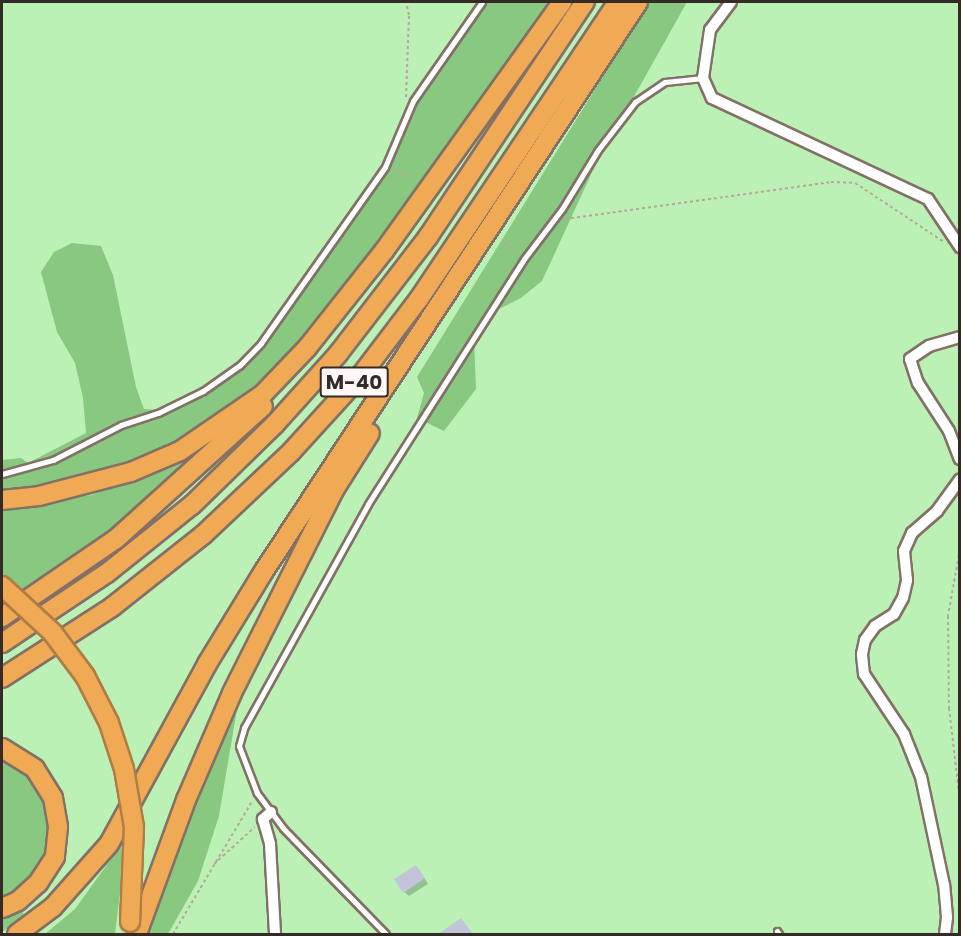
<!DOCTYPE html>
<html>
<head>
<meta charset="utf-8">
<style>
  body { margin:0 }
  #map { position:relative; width:961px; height:936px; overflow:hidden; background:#ffe8dd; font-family:Poppins,sans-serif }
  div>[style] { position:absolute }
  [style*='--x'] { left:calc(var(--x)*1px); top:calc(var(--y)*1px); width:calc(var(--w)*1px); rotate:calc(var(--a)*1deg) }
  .green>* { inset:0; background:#bcf1b6 }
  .forest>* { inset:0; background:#88c880 }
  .shadow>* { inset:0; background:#0003 }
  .building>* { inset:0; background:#c2c5d9 }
  .path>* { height:2px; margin-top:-1px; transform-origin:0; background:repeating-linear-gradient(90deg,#b8a59d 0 3px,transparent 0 6px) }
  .roads { filter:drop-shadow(2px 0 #837066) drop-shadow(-2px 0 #837066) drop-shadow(0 2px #837066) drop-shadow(0 -2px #837066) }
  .lane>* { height:5px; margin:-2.5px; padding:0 2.5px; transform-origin:2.5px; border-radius:2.5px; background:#fff }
  .street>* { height:10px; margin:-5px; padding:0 5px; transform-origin:5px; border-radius:5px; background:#fff }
  .highway>* { height:18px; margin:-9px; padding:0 9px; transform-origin:9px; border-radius:9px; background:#f0a954 }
  .bridges { filter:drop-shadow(2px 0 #ae7d44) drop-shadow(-2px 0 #ae7d44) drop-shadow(0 2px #ae7d44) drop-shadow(0 -2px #ae7d44) }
  .highway-bridge>* { height:18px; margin:-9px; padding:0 9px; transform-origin:9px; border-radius:9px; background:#f0a954 }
  span { translate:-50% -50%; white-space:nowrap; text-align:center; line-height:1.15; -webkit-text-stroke:6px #fef9f7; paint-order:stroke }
  .shield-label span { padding:2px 4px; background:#fef9f7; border:2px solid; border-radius:4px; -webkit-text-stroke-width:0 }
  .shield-label { font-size:20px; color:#342b27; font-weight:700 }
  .frame { position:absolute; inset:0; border:3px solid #342b27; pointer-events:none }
</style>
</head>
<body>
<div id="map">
  <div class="green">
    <i style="clip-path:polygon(2px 2px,959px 2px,959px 934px,2px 934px)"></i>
  </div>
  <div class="forest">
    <i style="clip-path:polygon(483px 2px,551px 2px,344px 292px,315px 329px,252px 394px,169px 448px,104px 475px,39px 488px,2px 491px,2px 460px,21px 458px,28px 463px,86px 433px,83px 398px,75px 363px,57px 332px,41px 272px,54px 252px,72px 243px,101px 246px,113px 275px,136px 387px,144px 409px,158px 410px,187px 401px,235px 374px,259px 347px,383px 168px,415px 101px)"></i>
    <i style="clip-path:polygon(649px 2px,687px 2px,594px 168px,542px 281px,521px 298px,495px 311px,474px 338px,476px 389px,444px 431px,417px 418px,424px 393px,417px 377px)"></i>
    <i style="clip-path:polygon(213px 438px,216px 443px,161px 491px,71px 565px,2px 609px,2px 507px,91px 495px,153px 471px)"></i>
    <i style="clip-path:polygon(237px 709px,219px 816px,198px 881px,168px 934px,146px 934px,166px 867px)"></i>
    <i style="clip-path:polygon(2px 755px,34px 776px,47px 805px,52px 830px,47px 858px,31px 882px,2px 902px)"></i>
    <i style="clip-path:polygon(127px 837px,115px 934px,45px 934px,75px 909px)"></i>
    <i style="clip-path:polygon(22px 909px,24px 916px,2px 932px,2px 916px)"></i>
  </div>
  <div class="shadow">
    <i style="clip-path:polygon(420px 871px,428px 884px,409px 896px,404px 892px)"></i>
  </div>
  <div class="building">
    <i style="clip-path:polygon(416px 865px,425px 878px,403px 893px,394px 879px)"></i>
    <i style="clip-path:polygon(461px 918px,473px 934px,438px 934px)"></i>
  </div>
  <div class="path">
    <i style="--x:406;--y:97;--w:82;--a:-87.9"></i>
    <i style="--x:409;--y:15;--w:13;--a:-103"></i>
    <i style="--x:393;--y:170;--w:21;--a:19"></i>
    <i style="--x:565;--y:219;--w:269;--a:-7.9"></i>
    <i style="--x:831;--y:182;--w:24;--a:2"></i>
    <i style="--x:855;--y:183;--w:107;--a:33.5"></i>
    <i style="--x:505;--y:243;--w:16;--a:40"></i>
    <i style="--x:960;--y:549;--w:68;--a:100.2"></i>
    <i style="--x:948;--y:616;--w:92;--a:89.4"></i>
    <i style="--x:949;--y:708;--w:94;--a:83.3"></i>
    <i style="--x:214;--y:864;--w:55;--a:-42.1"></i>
    <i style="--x:173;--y:934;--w:156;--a:-59.2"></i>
  </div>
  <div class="roads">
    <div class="lane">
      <i style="--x:2;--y:474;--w:53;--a:-15.4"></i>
      <i style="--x:53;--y:460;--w:76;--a:-27.2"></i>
      <i style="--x:121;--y:425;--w:39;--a:-18"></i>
      <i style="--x:158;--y:413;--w:50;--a:-26.1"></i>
      <i style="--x:203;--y:391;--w:45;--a:-35.1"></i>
      <i style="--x:240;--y:365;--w:30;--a:-46"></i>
      <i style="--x:261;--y:343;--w:215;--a:-54.8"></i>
      <i style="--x:385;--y:167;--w:72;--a:-67"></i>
      <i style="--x:413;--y:101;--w:121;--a:-55.1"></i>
      <i style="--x:777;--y:931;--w:4;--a:56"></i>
      <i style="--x:386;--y:934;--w:148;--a:-134.2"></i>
      <i style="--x:283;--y:828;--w:44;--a:-126.6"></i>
      <i style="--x:257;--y:793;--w:50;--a:-111"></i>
      <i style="--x:239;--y:746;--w:19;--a:-74"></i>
      <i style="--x:244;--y:728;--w:256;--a:-61"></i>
      <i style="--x:368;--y:504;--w:290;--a:-57.5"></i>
      <i style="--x:524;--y:259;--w:63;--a:-52.8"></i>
      <i style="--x:562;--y:209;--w:69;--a:-58.6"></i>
      <i style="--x:598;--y:150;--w:61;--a:-52.4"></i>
      <i style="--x:635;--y:102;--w:36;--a:-34"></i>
      <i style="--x:665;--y:82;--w:38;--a:-6"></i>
    </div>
    <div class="street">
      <i style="--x:731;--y:2;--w:35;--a:127"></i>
      <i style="--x:710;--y:30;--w:49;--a:98.3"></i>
      <i style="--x:703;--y:78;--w:22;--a:66"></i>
      <i style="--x:712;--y:98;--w:238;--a:25.1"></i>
      <i style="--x:928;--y:199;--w:58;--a:56.3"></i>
      <i style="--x:960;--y:337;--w:32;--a:164"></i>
      <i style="--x:929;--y:346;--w:23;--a:146"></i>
      <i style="--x:910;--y:359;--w:25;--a:72"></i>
      <i style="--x:918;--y:383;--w:57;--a:57.1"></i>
      <i style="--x:949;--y:431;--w:30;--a:69"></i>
      <i style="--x:271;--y:812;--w:11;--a:139"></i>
      <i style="--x:263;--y:819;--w:26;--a:74"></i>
      <i style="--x:270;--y:844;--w:90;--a:86.8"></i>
      <i style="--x:945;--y:934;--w:17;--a:-83"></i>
      <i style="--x:947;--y:917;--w:32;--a:-95"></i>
      <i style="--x:944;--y:885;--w:110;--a:-102"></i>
      <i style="--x:921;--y:777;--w:46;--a:-111.6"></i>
      <i style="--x:904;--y:734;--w:72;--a:-123.7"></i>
      <i style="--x:864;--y:674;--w:20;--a:-96"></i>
      <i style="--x:862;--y:654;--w:14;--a:-78"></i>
      <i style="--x:865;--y:640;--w:17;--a:-54"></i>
      <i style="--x:875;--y:626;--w:22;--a:-32"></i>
      <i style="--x:894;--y:614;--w:18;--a:-61"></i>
      <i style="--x:903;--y:598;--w:18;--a:-77"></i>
      <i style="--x:907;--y:580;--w:29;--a:-96"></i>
      <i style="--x:904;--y:551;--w:20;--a:-66"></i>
      <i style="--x:912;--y:533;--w:33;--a:-41"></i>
      <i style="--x:937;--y:511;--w:39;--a:-54"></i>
    </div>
    <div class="highway">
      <i style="--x:2;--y:500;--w:37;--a:-6"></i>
      <i style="--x:39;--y:496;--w:95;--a:-14.6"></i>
      <i style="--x:131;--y:472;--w:53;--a:-23.2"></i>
      <i style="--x:180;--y:451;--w:101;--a:-34.5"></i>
      <i style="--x:263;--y:394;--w:64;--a:-46.3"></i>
      <i style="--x:307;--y:348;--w:124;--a:-51.6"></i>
      <i style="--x:384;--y:251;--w:306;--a:-54.4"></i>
      <i style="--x:2;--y:617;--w:138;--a:-34.4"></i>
      <i style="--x:116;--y:539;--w:198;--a:-42.1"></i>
      <i style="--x:2;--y:643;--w:126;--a:-33.7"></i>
      <i style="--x:107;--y:573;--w:109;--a:-38.7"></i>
      <i style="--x:192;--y:505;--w:116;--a:-44.3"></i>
      <i style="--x:275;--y:424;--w:94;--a:-48"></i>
      <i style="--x:338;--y:354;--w:148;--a:-52.4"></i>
      <i style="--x:428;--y:237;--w:283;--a:-56.3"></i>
      <i style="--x:2;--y:678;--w:131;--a:-32.8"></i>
      <i style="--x:112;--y:607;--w:116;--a:-38.4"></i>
      <i style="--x:203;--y:535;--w:121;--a:-43.3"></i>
      <i style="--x:291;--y:452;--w:105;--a:-47.7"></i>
      <i style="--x:362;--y:374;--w:94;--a:-52.8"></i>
      <i style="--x:419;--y:299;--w:358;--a:-56.2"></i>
      <i style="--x:2;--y:748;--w:39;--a:32"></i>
      <i style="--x:35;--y:769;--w:34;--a:58"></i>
      <i style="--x:53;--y:798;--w:29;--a:80"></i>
      <i style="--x:58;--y:827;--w:30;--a:96"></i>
      <i style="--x:55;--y:857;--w:31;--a:123"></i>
      <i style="--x:38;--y:883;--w:27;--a:138"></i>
      <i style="--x:18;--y:901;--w:17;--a:156"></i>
      <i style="--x:17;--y:934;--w:45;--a:-36.9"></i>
      <i style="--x:53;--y:907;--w:84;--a:-48.4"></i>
      <i style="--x:109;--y:844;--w:205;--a:-61.4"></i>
      <i style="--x:207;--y:664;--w:109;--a:-58.5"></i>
      <i style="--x:264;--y:571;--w:681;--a:-56.68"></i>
      <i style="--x:137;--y:934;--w:143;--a:-69.9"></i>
      <i style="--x:186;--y:800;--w:116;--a:-66.7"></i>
      <i style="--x:232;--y:693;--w:227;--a:-63.3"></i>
      <i style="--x:334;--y:490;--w:67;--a:-57.7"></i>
    </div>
  </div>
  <div class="bridges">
    <div class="highway-bridge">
      <i style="--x:2;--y:586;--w:68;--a:42.6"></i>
      <i style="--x:52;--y:632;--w:55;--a:53.1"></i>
      <i style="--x:85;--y:676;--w:53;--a:62.9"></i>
      <i style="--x:109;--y:723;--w:48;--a:71.9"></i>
      <i style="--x:124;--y:769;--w:59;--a:80.2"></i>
      <i style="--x:134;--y:827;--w:95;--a:92.4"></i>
    </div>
  </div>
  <div class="shield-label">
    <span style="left:354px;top:382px">M-40</span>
  </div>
  <div class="frame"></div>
</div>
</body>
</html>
